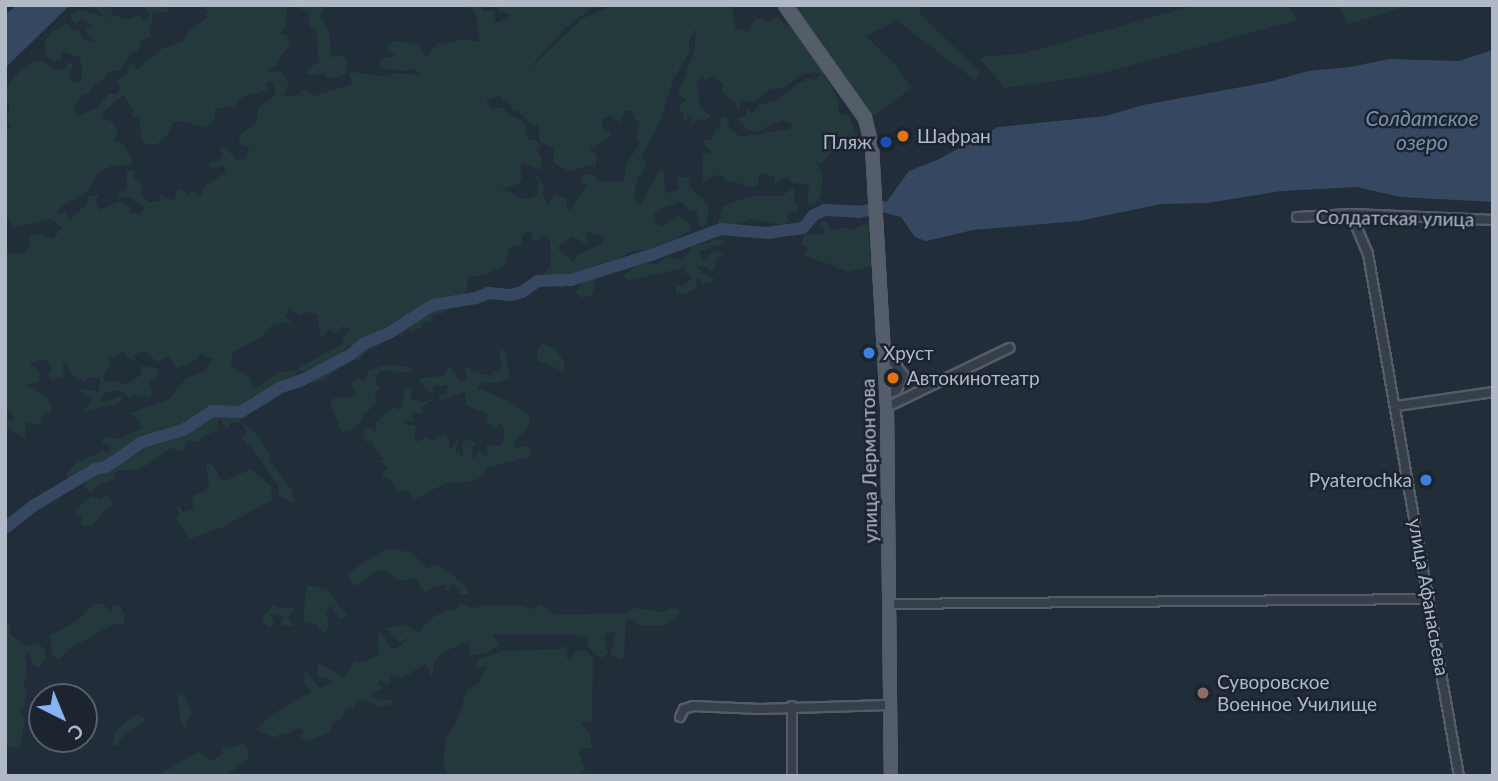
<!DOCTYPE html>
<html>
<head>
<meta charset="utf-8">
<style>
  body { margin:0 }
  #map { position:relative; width:1498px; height:781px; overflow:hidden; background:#222d3a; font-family:Lato,sans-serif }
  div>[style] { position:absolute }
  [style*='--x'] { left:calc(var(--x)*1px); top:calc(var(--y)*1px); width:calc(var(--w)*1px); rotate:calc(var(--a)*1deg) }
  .green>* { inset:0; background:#24393b }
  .water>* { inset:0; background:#364861 }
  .river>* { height:12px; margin:-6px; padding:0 6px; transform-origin:6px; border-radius:6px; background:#364861 }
  .roads { filter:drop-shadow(2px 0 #545c68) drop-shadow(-2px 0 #545c68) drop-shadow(0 2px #545c68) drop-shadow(0 -2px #545c68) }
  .minor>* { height:8px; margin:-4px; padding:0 4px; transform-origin:4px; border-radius:4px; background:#363f4a }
  .major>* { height:10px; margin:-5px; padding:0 5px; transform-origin:5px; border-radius:5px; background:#545e6a }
  .dots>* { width:19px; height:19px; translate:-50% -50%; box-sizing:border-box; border:4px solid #1b242f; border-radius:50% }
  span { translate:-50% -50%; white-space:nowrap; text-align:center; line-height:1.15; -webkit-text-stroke:5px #1b242f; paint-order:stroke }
  .poi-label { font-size:19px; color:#b1b9c6 }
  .left { translate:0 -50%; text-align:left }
  .right { translate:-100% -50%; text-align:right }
  .street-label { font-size:19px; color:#b1b9c6 }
  .water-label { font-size:21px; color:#7990ae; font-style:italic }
  .frame { position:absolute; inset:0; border:7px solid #b1b9c6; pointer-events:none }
  .north { position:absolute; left:28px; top:683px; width:70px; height:70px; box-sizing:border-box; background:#1b242f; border:2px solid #57606b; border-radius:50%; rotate:137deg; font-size:19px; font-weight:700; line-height:28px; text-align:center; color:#b1b9c6 }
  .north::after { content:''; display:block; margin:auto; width:24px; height:32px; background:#86b3f6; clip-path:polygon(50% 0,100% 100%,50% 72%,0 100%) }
</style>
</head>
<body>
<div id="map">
  <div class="green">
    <i style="clip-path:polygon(evenodd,92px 5px,111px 8px,112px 14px,126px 20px,140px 15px,142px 20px,147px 19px,149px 14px,143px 5px,163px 5px,171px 11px,153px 13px,151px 27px,148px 27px,151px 36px,141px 40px,138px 51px,131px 53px,120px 71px,109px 71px,102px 80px,94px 84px,88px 94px,82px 95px,74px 109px,78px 116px,96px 108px,109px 94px,117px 94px,121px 87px,116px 81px,128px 72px,130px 65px,134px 65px,136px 70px,163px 48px,184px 41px,189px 31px,206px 19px,208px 11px,203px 7px,206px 5px,288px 5px,285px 26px,280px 34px,287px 35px,290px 47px,283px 52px,275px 67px,268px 69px,268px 72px,280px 71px,286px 77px,289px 84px,283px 95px,289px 97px,300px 94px,302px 89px,315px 96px,352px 84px,349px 74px,351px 72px,390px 77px,393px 73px,423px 75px,411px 68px,406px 71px,380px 68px,379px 62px,383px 58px,395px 56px,387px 48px,388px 44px,395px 41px,416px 44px,421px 46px,423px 54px,428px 56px,438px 42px,443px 44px,461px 40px,480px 41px,475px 11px,467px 5px,481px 5px,483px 11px,494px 11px,494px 23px,508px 18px,511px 14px,498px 12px,497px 5px,596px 5px,565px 28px,525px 73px,582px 19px,614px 5px,732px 5px,736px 31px,741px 28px,748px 32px,756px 19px,762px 18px,765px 22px,779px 17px,784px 24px,792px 27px,825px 75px,839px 101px,838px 113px,849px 116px,859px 140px,848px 148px,845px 140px,842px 140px,843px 147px,832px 152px,822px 164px,815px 161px,823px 175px,820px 197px,813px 204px,807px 204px,809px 185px,793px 183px,787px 177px,775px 184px,775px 177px,759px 173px,758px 185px,752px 187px,727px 181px,720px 175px,703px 181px,703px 154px,712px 152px,702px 142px,705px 139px,712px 140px,714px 131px,721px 127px,718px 118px,726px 116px,730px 129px,741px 137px,788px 129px,794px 125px,782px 120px,757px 132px,747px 129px,736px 118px,745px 116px,747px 109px,753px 114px,758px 105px,776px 101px,801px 81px,805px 82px,805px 78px,816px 80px,820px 74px,813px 72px,797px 77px,785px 88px,769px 89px,757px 100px,742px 102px,738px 111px,735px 103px,722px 92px,723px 83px,711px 77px,705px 80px,701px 76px,697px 85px,700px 107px,710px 115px,706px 120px,699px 119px,691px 124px,692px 115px,688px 115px,686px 122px,683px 120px,684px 114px,679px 110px,681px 102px,686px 100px,678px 94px,694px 51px,697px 27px,689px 40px,690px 52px,673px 80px,660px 122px,641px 157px,646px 163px,643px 174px,637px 178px,634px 199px,640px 205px,660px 169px,664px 172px,665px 193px,678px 190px,677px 176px,690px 178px,689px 186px,709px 205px,707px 225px,700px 226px,696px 210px,690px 210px,680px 202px,662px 208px,654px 214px,655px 223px,663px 226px,678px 215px,691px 224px,690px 231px,660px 248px,634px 251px,611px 262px,600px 263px,603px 275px,597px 277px,592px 295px,583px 298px,575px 293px,583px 282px,582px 273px,567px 278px,566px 286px,561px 289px,556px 282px,536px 278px,542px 276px,551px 266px,550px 239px,542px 235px,537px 242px,531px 240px,533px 233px,527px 232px,522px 235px,522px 246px,513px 245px,509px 249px,504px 266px,484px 275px,467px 277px,468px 285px,461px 303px,455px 303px,446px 312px,433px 316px,431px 322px,427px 321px,413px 333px,408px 329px,402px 335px,394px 333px,373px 350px,367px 351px,358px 361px,352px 358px,353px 346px,349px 345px,340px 355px,339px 368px,322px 381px,309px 383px,308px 378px,316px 370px,313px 366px,304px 372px,298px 368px,344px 343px,342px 339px,351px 329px,343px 326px,337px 334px,329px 329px,323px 336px,320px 335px,317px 315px,307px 312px,299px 316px,289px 309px,285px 317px,296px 327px,285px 322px,272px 325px,263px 336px,232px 353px,231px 366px,249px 376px,254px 389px,279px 373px,296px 370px,295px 377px,285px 377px,281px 385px,261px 398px,252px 396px,239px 422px,229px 423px,230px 427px,226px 428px,220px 418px,217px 421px,218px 430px,201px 437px,201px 442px,187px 440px,183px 451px,172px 448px,139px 470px,118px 470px,114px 475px,116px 482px,110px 480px,94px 487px,93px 492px,90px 492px,84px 487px,86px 480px,73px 484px,68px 479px,67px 474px,77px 462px,103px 451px,110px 453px,111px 446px,102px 443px,103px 437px,120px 439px,141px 429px,140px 421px,130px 413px,168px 400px,186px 378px,206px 370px,213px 359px,200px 354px,196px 360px,176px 369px,169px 357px,157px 362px,144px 350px,135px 355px,135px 360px,127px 358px,122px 351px,113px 359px,107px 356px,111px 365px,103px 375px,105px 381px,115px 381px,125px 385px,141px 375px,140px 366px,155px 368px,159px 372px,156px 379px,149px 380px,153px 393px,149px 398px,137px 395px,129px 398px,120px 390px,107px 392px,101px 396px,101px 403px,122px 396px,122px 399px,118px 404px,83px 411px,92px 400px,80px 391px,84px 389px,99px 392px,100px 378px,88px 377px,84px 382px,71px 374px,66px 362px,63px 363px,64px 379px,58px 377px,53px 381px,48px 376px,51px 368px,46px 360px,29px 362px,40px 373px,38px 382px,25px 385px,45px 396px,52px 405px,51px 414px,46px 413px,41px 419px,42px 426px,26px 422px,25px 438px,5px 428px,5px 420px,13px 421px,15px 417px,5px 408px,5px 252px,17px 254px,25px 252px,30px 244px,30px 236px,38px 234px,53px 239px,62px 227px,52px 219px,14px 227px,5px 214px,5px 131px,12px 126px,6px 121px,10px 107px,6px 101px,6px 87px,21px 70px,30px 63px,42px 61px,57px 70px,66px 69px,69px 61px,73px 65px,69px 74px,72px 81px,81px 83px,82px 65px,79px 57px,64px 52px,61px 55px,63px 59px,55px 62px,46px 55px,44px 42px,54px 30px,68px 23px,71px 30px,78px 31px,85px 40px,96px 43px,87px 34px,86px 27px,92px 26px,83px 20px,79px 20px,77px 24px,71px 20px,71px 14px,78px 9px,107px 18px,92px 5px,272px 81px,276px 95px,258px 108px,256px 125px,243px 132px,238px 144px,249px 147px,246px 159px,236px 160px,227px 149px,219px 145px,222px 154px,219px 160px,210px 162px,209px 166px,214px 169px,224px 165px,226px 172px,205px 186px,201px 195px,193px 191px,187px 197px,185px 191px,178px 189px,174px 201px,160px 195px,159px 201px,149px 202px,140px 194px,143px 184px,134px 178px,134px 171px,127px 171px,127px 188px,118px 194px,119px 199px,127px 196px,138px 202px,144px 208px,140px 214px,130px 213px,130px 207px,120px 201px,99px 210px,95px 201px,99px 195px,89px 196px,87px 204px,69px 219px,66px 212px,56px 214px,61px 207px,88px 191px,98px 173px,111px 166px,132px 165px,132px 158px,122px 143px,113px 140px,118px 132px,113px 122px,102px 119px,105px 111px,124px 94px,133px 111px,132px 117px,134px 119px,139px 116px,141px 139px,145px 144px,157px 144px,167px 136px,173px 123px,181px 121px,206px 128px,215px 119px,215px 108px,234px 107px,242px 97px,268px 90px,267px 82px,272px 81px,92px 5px,499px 96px,512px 107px,513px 112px,517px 110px,532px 125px,538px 125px,540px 142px,553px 148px,554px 163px,570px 172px,588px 165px,595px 168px,597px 155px,589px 149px,612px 135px,602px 127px,603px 118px,611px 116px,620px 123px,625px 110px,632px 111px,634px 119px,639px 122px,636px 138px,640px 143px,627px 163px,624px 181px,596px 181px,596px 175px,586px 174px,581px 178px,582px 184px,589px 183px,571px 210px,566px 208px,567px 199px,554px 194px,548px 206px,542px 194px,545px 188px,538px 176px,534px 178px,539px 181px,537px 194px,532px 198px,523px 199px,502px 189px,518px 184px,522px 179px,520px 168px,523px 163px,540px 170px,542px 161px,537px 150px,542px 147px,535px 140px,528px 140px,524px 123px,515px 116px,511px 117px,502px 108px,491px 108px,486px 101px,499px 96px,92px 5px,587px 232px,604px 236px,601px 244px,577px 255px,574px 263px,557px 248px,573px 236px,587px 245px,587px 232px)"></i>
    <i style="clip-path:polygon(293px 5px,327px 5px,319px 17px,324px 20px,329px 32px,331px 57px,344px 56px,347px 60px,346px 74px,329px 79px,323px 73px,315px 76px,305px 72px,319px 61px,316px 32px,309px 25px,309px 13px)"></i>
    <i style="clip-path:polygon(792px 5px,919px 5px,921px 15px,980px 72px,975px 80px,897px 21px,866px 36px,895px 64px,912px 88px,870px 118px)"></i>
    <i style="clip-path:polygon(1196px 5px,1286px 5px,1298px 20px,1095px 75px,1005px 88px,980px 59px,986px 56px,1021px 54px)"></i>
    <i style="clip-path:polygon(1337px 5px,1411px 5px,1348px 24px)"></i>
    <i style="clip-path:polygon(794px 188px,794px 200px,799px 207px,797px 213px,791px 211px,787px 216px,789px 222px,781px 225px,754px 219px,735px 224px,718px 223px,723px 207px,731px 203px,754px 196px,781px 196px)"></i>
    <i style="clip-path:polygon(822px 220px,828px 223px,830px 231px,840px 228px,853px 229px,868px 223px,871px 266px,849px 272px,803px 255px,808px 249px,801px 244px,805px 234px,821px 235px,825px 232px,819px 225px)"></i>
    <i style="clip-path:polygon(714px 239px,723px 240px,724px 244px,699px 251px,703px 261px,714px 251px,724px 254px,717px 258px,714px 269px,711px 273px,707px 267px,695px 265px,704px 274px,714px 278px,713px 282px,703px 284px,699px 278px,696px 279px,696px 288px,687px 293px,676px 295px,676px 286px,683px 286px,692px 278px,689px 273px,683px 273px,687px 267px,628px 281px,623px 276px,641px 262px,657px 265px,667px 256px,678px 260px,690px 253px,691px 246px,709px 243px)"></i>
    <i style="clip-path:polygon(544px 341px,546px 346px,554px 347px,564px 362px,564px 372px,537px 360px,537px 350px)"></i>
    <i style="clip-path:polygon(499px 349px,505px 351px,510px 378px,498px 383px,482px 382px,477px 388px,506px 400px,529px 415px,529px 425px,514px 443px,515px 448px,530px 446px,531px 451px,528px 457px,486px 468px,484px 475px,475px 481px,444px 484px,413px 500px,408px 490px,398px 491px,390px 479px,381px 475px,388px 468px,379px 460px,386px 460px,373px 447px,373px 441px,366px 442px,363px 432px,369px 427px,376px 432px,376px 423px,387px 412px,393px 407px,400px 410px,405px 390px,411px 388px,411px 399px,421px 402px,434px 399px,421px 407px,423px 413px,410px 413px,415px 420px,404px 422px,407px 425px,416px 425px,414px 439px,417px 442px,426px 437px,434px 441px,443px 434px,448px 436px,450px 449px,459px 437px,456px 451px,463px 457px,463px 442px,470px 439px,476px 444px,471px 450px,473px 459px,480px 450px,484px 456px,488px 455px,486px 445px,501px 446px,503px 440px,505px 430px,499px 422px,494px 431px,491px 424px,486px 424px,488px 415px,466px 405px,465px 391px,441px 401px,438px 396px,446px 394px,448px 385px,433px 386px,433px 392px,429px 392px,419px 381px,421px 378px,443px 376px,449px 366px,462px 383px,467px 378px,465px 368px,468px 367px,473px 372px,491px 376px,493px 370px,498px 372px,502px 368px)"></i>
    <i style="clip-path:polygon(387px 365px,413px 368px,410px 372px,381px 371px,376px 377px,376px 384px,381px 389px,375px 394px,377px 404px,362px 415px,362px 420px,350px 431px,342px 432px,331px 407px,332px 399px,357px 396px,351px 383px,357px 379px,366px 381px,368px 370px)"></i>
    <i style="clip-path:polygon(243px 423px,260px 437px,266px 450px,271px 453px,270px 461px,292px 490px,295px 503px,279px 496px,277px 484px,254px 450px,241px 437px,247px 434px)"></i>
    <i style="clip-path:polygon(206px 462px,213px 466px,223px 482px,251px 469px,271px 486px,272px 500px,223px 527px,189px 539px,176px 519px,179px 513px,176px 506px,180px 505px,183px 512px,194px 509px,192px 497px,209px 488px)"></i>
    <i style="clip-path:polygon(91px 496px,100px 500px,104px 496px,109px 497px,113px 505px,102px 513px,93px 526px,81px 525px,82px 515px,75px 515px,75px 510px)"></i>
    <i style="clip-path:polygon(388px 548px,412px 553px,428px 569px,435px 565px,444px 568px,466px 586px,469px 594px,458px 594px,461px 589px,452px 584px,446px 593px,446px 585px,434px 587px,426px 592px,420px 588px,417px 578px,398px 581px,386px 570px,374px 572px,358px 586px,352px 582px,347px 576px,355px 568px)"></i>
    <i style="clip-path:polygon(307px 585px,327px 589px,347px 616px,340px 619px,331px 605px,326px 613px,329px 625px,324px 634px,316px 624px,305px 622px,303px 616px)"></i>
    <i style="clip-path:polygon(102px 603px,110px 611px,114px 605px,121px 606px,125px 616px,123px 626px,115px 623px,71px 648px,59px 660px,52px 654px,50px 635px,71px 625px,94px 605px)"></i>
    <i style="clip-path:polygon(460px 603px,470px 608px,492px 605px,515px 606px,515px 604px,531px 609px,540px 604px,556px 615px,628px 613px,633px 608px,663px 612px,670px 608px,679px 609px,680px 614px,665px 625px,638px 625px,631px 619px,626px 620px,624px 655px,621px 660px,610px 655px,616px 632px,606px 633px,604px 637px,608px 653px,602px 658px,592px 652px,587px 644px,588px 638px,572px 634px,491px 634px,499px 644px,489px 652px,469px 656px,469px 643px,462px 643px,437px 656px,438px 660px,433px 661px,434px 673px,430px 676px,430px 669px,425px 664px,403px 678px,390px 675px,391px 684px,386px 685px,381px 678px,378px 684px,382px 688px,370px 694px,379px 701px,392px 700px,392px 704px,380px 707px,365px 700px,358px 702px,353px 708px,346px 709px,341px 720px,333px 723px,330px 732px,309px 741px,300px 737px,304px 733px,300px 727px,285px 735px,280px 733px,276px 738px,252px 728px,259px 727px,269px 716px,311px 692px,305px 684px,304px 669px,318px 687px,324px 687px,332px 680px,318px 676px,318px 663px,344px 677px,355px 661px,363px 663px,379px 655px,378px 631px,385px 637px,391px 649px,397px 648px,412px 636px,400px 642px,385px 628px,404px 625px,419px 632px,429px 620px,444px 611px,456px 610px)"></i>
    <i style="clip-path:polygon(273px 605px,282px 609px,292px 607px,294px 610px,288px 617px,294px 626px,283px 625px,280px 621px,285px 617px,271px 613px,274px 624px,269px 628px,265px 624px,262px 618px)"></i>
    <i style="clip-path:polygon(5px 622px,10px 625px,10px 634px,25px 646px,36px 643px,44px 648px,46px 659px,39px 668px,32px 664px,30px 654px,25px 651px,27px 679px,23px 685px,27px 693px,24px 708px,20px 711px,25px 719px,20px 747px,13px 748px,5px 744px)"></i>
    <i style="clip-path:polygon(563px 646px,568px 649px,566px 658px,570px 659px,578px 650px,588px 652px,593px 659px,592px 720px,581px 723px,590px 734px,592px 748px,582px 749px,579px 752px,585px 770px,577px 776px,447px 776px,443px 761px,446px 738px,455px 725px,467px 690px,478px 684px,487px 667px,476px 667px,480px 658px,505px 651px,559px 649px)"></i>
    <i style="clip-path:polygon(177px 690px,180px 695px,185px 695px,192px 714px,187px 722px,187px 730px,180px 719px)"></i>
    <i style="clip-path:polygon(138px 715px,145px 718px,142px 723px,121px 738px,118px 745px,112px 745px,115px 733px,132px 716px)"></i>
    <i style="clip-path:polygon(242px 744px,247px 747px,249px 757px,226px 776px,156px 776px,198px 752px,211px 761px,223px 753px,221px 746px,230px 749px)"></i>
  </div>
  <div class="water">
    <i style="clip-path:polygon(17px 5px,70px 5px,5px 68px,5px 15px)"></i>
    <i style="clip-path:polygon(1493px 50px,1493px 202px,1401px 197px,1357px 187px,1281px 191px,1208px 203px,1161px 204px,1079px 221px,973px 230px,926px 241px,915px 237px,901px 217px,886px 213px,883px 207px,909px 171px,939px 159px,998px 127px,1106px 116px,1143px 105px,1269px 82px,1308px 71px,1350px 67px,1389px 59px,1459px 61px)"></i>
  </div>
  <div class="river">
    <i style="--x:5;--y:528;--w:36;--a:-38"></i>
    <i style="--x:33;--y:506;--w:72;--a:-30.8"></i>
    <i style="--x:95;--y:469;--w:11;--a:-10"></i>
    <i style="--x:106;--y:467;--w:44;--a:-34.8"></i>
    <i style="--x:142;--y:442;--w:43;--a:-16.3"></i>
    <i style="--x:183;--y:430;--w:35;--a:-33"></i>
    <i style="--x:212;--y:411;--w:29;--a:2"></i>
    <i style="--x:241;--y:412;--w:47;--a:-32"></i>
    <i style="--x:281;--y:387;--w:22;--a:-18"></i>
    <i style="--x:302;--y:380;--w:54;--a:-27.5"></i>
    <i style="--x:350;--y:355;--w:17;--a:-40"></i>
    <i style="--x:363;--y:344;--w:28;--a:-23"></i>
    <i style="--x:389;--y:333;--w:52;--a:-32.5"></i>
    <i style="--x:433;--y:305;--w:44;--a:-9.2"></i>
    <i style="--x:476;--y:298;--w:13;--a:-23"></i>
    <i style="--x:488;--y:293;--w:23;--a:5"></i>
    <i style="--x:511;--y:295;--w:11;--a:-15"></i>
    <i style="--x:522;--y:292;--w:19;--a:-35"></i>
    <i style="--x:538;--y:281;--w:33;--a:-2"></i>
    <i style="--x:571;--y:280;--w:87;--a:-17.4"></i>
    <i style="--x:654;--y:254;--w:72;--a:-20.5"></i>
    <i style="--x:721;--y:229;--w:46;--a:5"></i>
    <i style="--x:767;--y:233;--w:36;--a:-8"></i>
    <i style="--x:803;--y:228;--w:17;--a:-50"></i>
    <i style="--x:814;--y:215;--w:12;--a:-24"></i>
    <i style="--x:825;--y:210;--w:34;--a:3"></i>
    <i style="--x:859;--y:212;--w:25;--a:-12"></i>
  </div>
  <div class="roads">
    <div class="minor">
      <i style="--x:1351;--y:214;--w:43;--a:67"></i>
      <i style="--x:1368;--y:254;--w:530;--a:80.11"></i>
      <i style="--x:1297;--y:217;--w:54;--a:-3.2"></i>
      <i style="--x:1351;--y:214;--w:142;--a:2.4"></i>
      <i style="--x:885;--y:360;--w:9;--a:18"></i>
      <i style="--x:894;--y:363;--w:15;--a:53"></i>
      <i style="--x:903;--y:375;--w:16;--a:112"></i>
      <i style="--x:897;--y:390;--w:12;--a:156"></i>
      <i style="--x:1397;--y:406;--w:97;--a:-8.3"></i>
      <i style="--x:887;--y:407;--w:136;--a:-25.8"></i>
      <i style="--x:889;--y:604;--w:540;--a:-0.53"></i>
      <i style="--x:680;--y:717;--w:9;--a:-63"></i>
      <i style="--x:684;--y:709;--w:9;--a:-18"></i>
      <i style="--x:693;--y:706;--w:67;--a:2.6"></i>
      <i style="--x:760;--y:709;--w:129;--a:-1.8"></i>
      <i style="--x:792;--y:776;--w:70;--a:-90"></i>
    </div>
    <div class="major">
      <i style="--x:785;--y:5;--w:138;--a:54.7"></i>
      <i style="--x:865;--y:118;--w:30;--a:76"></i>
      <i style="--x:872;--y:147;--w:260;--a:86.7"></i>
      <i style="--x:887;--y:407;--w:369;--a:89.4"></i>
    </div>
  </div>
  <div class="dots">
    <i style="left:903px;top:136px;background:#e8710a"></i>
    <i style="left:886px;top:142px;background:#1a4fb4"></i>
    <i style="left:869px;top:353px;background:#3f7fe0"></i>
    <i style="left:893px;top:378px;background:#e8710a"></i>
    <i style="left:1426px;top:480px;background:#3f7fe0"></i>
    <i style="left:1203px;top:693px;background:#8d6e63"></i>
  </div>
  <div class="poi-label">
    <span class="left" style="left:917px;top:136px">Шафран</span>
    <span class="right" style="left:872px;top:142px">Пляж</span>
    <span class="left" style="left:883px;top:353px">Хруст</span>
    <span class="left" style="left:907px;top:378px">Автокинотеатр</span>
    <span class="right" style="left:1412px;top:480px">Pyaterochka</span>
    <span class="left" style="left:1217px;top:693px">Суворовское<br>Военное Училище</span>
  </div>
  <div class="street-label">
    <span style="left:1395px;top:218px;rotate:1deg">Солдатская улица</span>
    <span style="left:869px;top:461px;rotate:-91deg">улица Лермонтова</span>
    <span style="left:1429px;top:597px;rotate:80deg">улица Афанасьева</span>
  </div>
  <div class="water-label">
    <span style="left:1422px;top:130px">Солдатское<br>озеро</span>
  </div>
  <div class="frame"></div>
  <div class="north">С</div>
</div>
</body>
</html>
